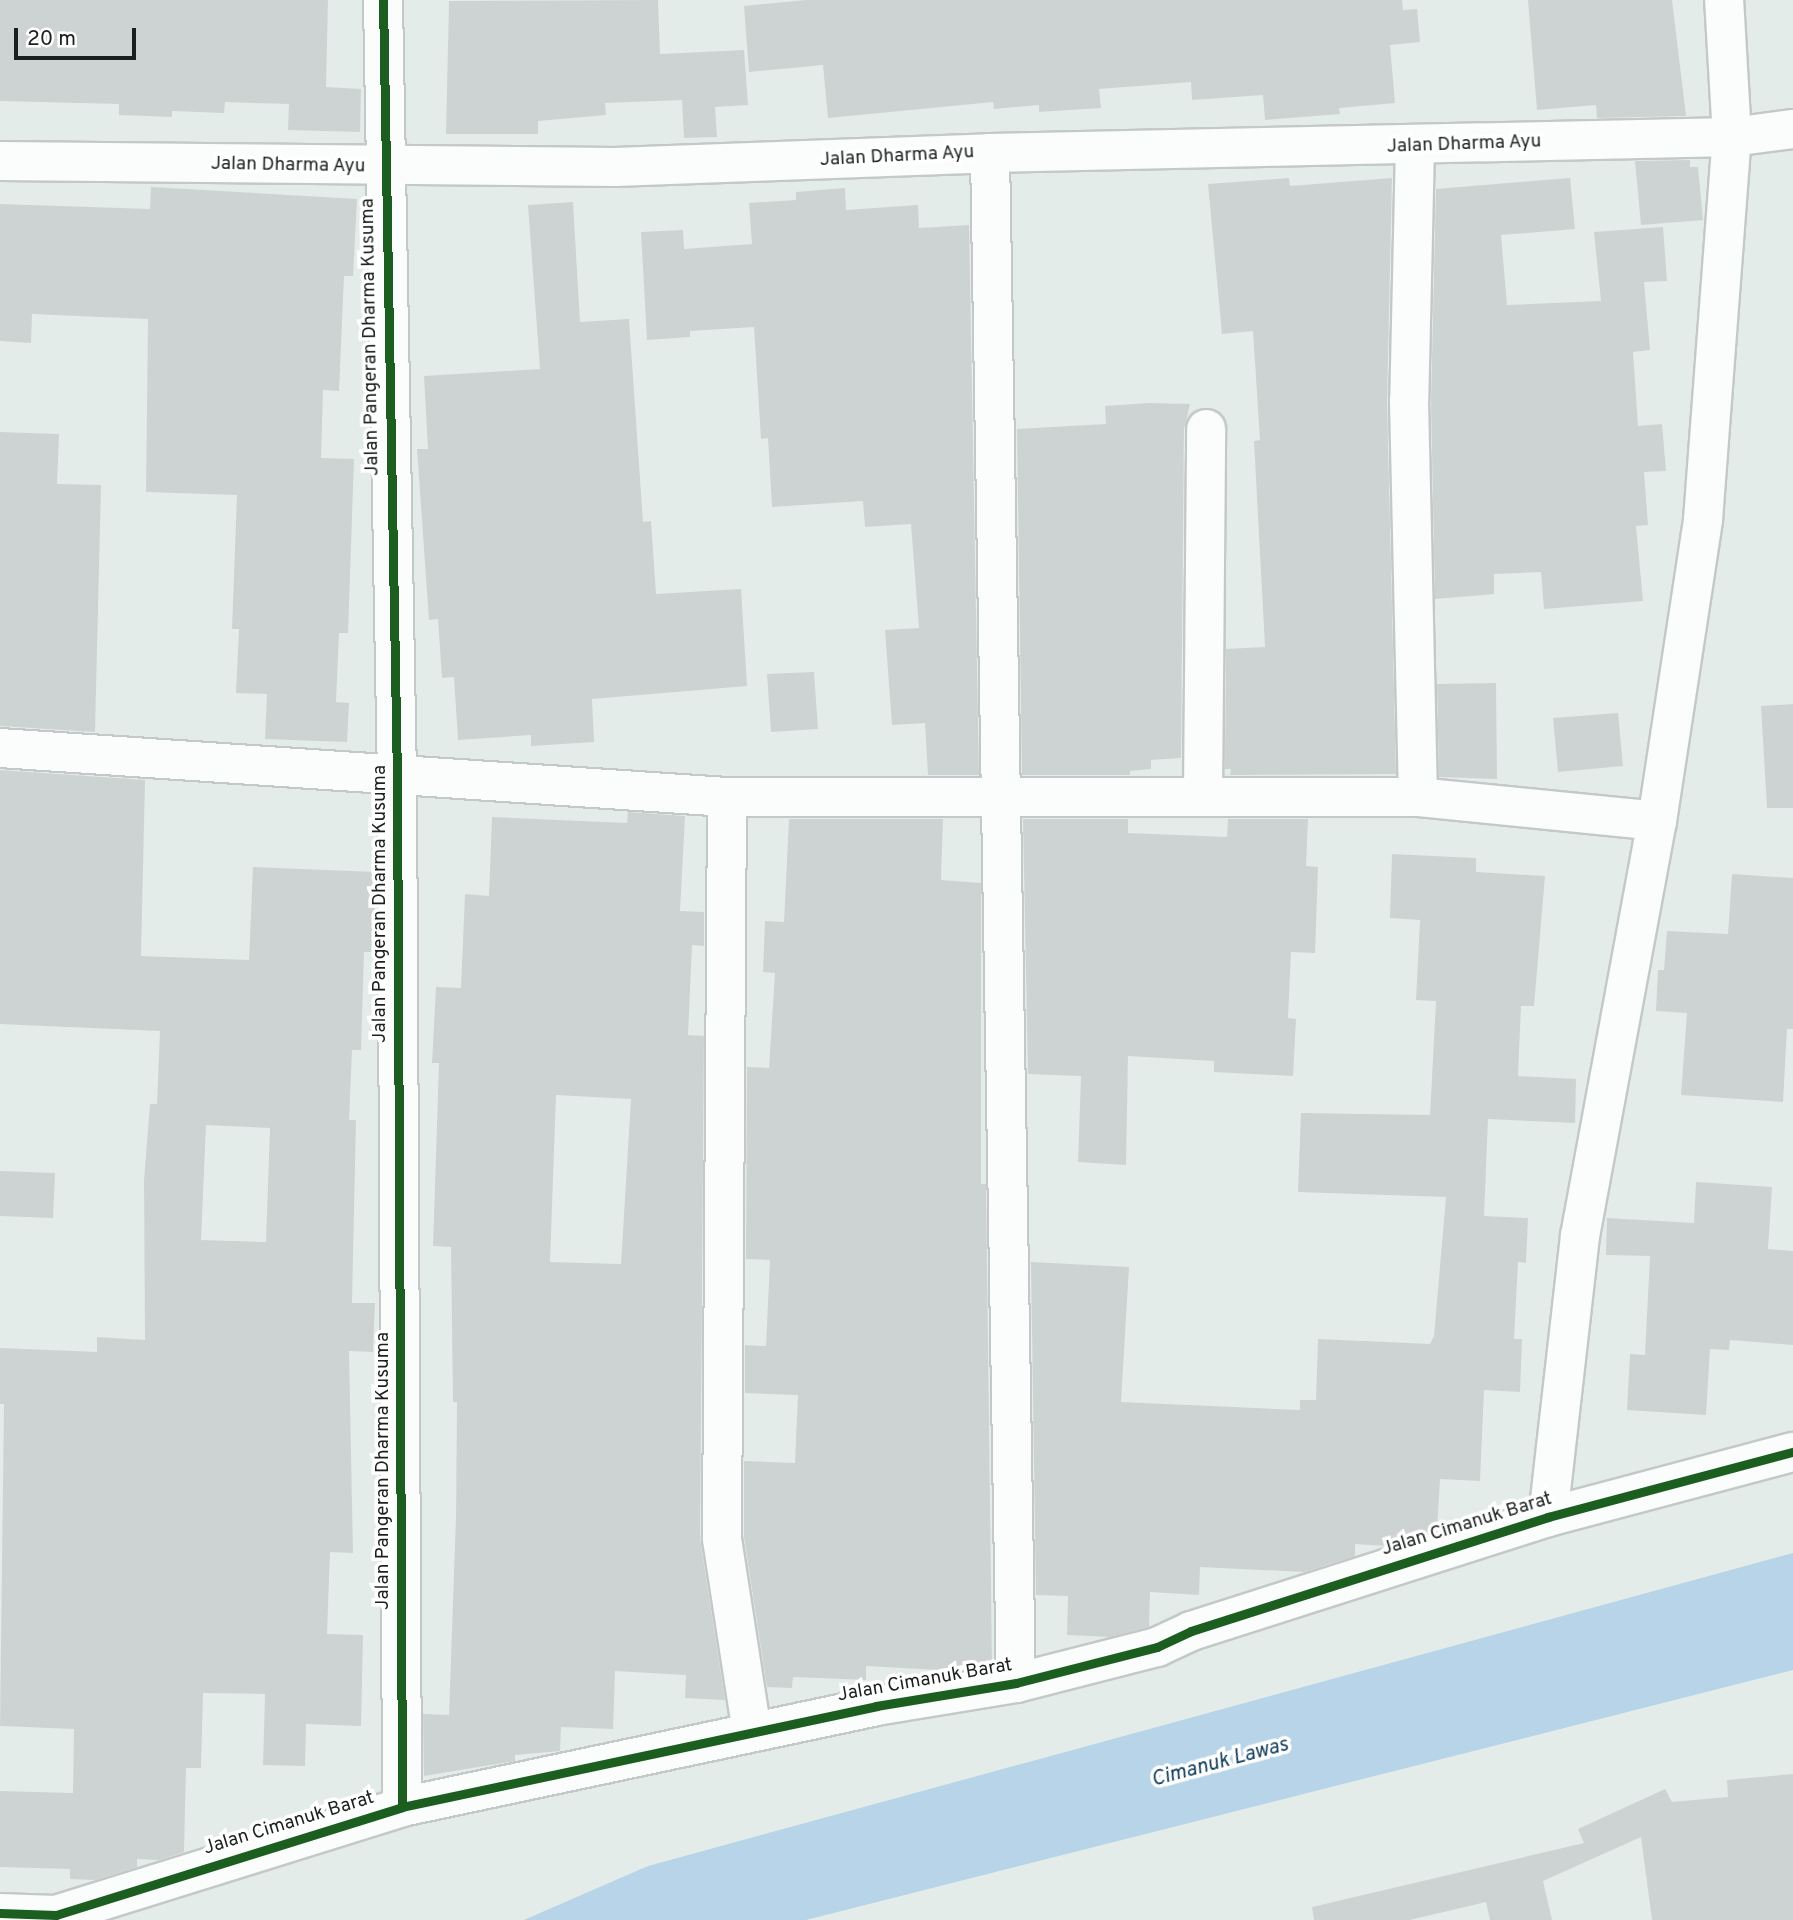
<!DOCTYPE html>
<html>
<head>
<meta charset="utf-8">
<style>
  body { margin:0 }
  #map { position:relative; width:1793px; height:1920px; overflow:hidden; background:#e4ecea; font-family:Overpass,sans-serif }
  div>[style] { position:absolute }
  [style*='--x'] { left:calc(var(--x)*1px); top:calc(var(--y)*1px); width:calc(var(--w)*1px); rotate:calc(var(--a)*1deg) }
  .water>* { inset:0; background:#b7d4e8 }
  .building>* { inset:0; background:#cdd3d2 }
  .roads { filter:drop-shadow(2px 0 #c3c9c7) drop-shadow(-2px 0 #c3c9c7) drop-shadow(0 2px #c3c9c7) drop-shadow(0 -2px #c3c9c7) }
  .minor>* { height:38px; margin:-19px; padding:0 19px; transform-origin:19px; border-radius:19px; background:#fbfcfc }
  .cycleway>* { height:9px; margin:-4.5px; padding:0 4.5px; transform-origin:4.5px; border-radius:4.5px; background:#1b5e20 }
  span { translate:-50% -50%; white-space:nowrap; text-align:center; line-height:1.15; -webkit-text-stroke:7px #fff; paint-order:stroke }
  .street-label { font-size:19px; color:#1b201e }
  .water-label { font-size:21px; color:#0d3c59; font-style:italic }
  .scale { position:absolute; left:14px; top:28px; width:122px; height:32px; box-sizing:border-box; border:4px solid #1b201e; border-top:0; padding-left:9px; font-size:21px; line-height:24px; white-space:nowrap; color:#1b201e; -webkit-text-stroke:5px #fff; paint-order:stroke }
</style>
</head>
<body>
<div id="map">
  <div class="water">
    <i style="clip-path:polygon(1793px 1553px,1793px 1670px,806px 1920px,524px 1920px,648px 1866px)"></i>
  </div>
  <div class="building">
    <i style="clip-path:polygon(0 0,328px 0,326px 87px,361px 89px,360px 132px,288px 130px,289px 104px,225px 102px,224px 113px,172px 111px,172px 117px,119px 115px,119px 104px,0 101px)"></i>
    <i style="clip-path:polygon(658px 0,660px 54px,744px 50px,748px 105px,715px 107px,717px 137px,684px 138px,682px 100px,605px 103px,606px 115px,538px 121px,538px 134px,446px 134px,449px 1px)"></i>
    <i style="clip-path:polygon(806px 0,1402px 0,1403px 10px,1417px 9px,1420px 42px,1390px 45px,1395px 103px,1339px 108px,1340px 114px,1265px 120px,1263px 95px,1192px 100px,1191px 82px,1099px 89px,1101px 108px,1039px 112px,1039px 105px,994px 109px,993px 102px,828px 118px,823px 65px,749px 72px,744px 6px)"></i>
    <i style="clip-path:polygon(1528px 0,1672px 0,1686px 116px,1597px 118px,1596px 105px,1537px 110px)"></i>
    <i style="clip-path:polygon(1690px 160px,1690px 167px,1698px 167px,1703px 220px,1641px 225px,1635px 161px)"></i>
    <i style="clip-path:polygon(1289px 178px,1290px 186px,1392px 178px,1387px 402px,1396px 774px,1230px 775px,1231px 769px,1225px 769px,1226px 649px,1265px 647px,1254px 441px,1260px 440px,1253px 331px,1222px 334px,1208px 184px)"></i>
    <i style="clip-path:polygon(1570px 178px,1575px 229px,1501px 235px,1507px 305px,1601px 301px,1594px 232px,1663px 227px,1667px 281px,1644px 282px,1650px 350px,1633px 352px,1638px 426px,1662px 424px,1666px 471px,1644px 472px,1648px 525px,1636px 526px,1643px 601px,1544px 609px,1541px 572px,1494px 574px,1494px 594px,1435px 599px,1431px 401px,1436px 189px)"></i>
    <i style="clip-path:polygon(151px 187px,357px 199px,353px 276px,344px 276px,339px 391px,323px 390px,321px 458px,354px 459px,348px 633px,339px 633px,336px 702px,349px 703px,347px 742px,265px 739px,267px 694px,236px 693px,239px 629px,232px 629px,237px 495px,146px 492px,148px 319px,32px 314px,31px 343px,0 341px,0 204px,150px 209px)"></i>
    <i style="clip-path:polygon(845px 188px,846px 210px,918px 205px,919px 228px,969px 225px,979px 775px,928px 775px,925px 723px,892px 725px,885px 630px,919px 628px,911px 524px,865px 527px,863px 501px,772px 507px,768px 438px,761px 439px,754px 327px,690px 331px,690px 337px,647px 340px,641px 232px,683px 230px,684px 249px,752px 244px,749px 203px,796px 200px,796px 192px)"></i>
    <i style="clip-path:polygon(573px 202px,580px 322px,629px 319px,643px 522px,651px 521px,656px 594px,741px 589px,747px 686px,592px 699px,594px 742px,531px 746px,531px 735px,458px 740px,454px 677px,442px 678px,438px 619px,429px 620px,417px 449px,428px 449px,424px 376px,540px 369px,528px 205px)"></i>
    <i style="clip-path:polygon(1149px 403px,1190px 404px,1184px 429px,1181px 758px,1151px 760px,1151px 769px,1130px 771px,1130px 775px,1022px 775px,1017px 429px,1106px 424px,1105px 406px)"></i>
    <i style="clip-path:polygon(0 432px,59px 434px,57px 484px,101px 485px,95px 732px,0 726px)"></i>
    <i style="clip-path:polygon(814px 672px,818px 729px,771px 732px,767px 674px)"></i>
    <i style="clip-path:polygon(1496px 683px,1497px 779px,1439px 777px,1437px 684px)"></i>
    <i style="clip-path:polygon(1793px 704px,1793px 808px,1767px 808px,1761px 706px)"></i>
    <i style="clip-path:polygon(1618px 713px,1623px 766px,1558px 772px,1553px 718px)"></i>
    <i style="clip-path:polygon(evenodd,0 770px,145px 780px,141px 956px,249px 960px,253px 867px,376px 872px,373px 952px,364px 952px,361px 1050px,352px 1050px,349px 1120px,356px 1120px,352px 1303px,375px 1303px,373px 1352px,349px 1351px,353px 1553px,330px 1552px,327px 1634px,363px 1635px,361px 1726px,306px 1724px,305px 1766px,263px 1765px,265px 1694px,203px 1693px,201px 1768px,186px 1768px,184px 1852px,159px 1860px,137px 1859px,137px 1867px,95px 1880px,70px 1879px,70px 1869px,0 1867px,0 1791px,73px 1793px,74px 1729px,0 1726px,4px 1404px,0 1404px,0 1348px,97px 1352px,97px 1337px,145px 1340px,144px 1180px,150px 1104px,157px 1104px,160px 1031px,0 1024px,0 770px,206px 1125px,270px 1128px,266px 1242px,201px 1240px,206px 1125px)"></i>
    <i style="clip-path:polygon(evenodd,628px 812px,685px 816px,680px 911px,704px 912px,704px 946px,692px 945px,688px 1035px,704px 1036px,700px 1539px,725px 1700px,685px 1698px,686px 1675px,615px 1671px,613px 1729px,561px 1727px,560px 1751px,515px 1755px,515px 1761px,424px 1776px,423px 1714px,449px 1715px,456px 1516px,457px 1402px,453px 1402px,451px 1247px,433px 1246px,439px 1063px,432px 1063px,436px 987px,461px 988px,465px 894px,489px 896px,492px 817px,627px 823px,628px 812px,556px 1095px,631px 1099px,621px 1264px,550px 1262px,556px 1095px)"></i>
    <i style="clip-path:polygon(789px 819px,943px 819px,941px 880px,981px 883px,981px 1184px,986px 1184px,992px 1665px,956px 1671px,866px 1666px,866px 1680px,793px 1677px,792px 1688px,767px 1687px,744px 1537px,744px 1461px,795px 1463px,798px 1395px,745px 1393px,745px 1345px,766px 1346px,770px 1260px,746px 1259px,747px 1067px,769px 1068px,775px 973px,763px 972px,765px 921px,784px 922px)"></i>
    <i style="clip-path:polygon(1023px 819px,1128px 819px,1128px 833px,1227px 837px,1228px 819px,1308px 819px,1306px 866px,1318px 867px,1315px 953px,1291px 952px,1288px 1018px,1296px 1019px,1293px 1076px,1214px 1072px,1214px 1061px,1128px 1056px,1126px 1165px,1078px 1162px,1081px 1076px,1028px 1074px)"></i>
    <i style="clip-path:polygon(1392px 854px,1476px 858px,1476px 872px,1545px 876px,1534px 1006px,1521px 1006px,1518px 1076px,1576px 1079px,1575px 1123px,1488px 1119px,1484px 1216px,1528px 1218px,1526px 1263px,1518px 1262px,1514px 1339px,1522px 1339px,1520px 1392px,1484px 1390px,1480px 1481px,1440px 1479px,1437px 1529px,1387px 1546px,1355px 1544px,1355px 1556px,1304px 1572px,1200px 1567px,1199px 1595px,1150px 1592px,1149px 1627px,1110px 1637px,1067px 1635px,1068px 1596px,1036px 1595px,1031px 1262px,1129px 1267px,1121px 1402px,1300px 1410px,1300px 1400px,1316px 1400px,1318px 1339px,1430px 1344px,1434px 1336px,1446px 1197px,1298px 1192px,1301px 1113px,1430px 1115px,1436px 1001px,1416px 1000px,1420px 920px,1390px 918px)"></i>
    <i style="clip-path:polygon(1732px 874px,1793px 878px,1793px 1029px,1787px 1029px,1783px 1102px,1681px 1095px,1687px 1013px,1656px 1011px,1658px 970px,1664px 970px,1667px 931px,1728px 934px)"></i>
    <i style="clip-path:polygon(0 1171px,55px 1173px,53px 1218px,0 1216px)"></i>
    <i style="clip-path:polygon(1696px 1182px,1772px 1187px,1768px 1249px,1793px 1251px,1793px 1345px,1730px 1340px,1729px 1350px,1710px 1349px,1706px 1415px,1627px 1410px,1630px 1354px,1645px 1355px,1650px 1256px,1606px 1255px,1607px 1218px,1694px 1223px)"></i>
    <i style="clip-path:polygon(1793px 1774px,1793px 1920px,1652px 1920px,1641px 1837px,1543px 1881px,1552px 1920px,1490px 1920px,1486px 1902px,1410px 1920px,1314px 1920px,1312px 1907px,1584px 1843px,1578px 1829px,1665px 1789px,1672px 1802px,1728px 1797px,1727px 1780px)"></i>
  </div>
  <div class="roads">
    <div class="minor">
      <i style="--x:383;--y:0;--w:775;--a:88.97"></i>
      <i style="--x:397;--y:775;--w:1032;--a:89.72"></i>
      <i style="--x:1415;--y:146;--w:255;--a:91.3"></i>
      <i style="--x:1409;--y:401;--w:396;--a:88.7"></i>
      <i style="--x:990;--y:153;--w:1530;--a:89.03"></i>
      <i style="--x:0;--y:161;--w:615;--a:0.56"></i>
      <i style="--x:615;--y:167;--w:375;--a:-2.1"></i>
      <i style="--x:990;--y:153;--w:742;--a:-1.24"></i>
      <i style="--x:1732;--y:137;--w:62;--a:-7.5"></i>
      <i style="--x:0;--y:748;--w:729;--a:3.86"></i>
      <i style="--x:727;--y:797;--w:691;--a:0"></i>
      <i style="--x:1418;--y:797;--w:240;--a:5.7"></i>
      <i style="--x:1203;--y:794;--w:365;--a:-89.5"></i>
      <i style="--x:727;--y:797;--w:742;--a:90.39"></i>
      <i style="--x:722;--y:1539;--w:195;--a:81.2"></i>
      <i style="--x:1548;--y:1517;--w:283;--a:-83.5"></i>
      <i style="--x:1580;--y:1236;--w:422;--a:-79.5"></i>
      <i style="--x:1657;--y:821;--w:304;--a:-81.3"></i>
      <i style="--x:1703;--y:520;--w:384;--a:-85.7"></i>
      <i style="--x:1732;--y:137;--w:137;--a:-93.3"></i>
      <i style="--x:0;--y:1913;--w:56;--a:2"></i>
      <i style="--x:56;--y:1915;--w:362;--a:-17.3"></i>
      <i style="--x:402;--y:1807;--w:485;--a:-12"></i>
      <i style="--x:876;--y:1706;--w:142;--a:-9.3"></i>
      <i style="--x:1016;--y:1683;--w:146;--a:-14.3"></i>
      <i style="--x:1157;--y:1647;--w:38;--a:-25"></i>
      <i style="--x:1191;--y:1631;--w:375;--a:-17.7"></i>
      <i style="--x:1548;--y:1517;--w:253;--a:-14.9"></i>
    </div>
  </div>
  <div class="cycleway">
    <i style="--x:383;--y:0;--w:775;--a:88.97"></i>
    <i style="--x:397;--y:775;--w:1032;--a:89.72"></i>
    <i style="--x:0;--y:1913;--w:56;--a:2"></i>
    <i style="--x:56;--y:1915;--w:362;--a:-17.3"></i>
    <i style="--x:402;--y:1807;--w:485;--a:-12"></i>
    <i style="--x:876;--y:1706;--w:142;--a:-9.3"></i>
    <i style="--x:1016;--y:1683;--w:146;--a:-14.3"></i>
    <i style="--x:1157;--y:1647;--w:38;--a:-25"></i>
    <i style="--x:1191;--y:1631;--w:375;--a:-17.7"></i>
    <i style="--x:1548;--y:1517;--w:253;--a:-14.9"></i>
  </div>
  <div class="street-label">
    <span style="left:1464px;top:145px;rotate:-2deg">Jalan Dharma Ayu</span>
    <span style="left:897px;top:157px;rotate:-3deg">Jalan Dharma Ayu</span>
    <span style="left:288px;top:166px;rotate:1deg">Jalan Dharma Ayu</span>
    <span style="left:371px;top:337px;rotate:-91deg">Jalan Pangeran Dharma Kusuma</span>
    <span style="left:381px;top:904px;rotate:-90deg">Jalan Pangeran Dharma Kusuma</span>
    <span style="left:384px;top:1471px;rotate:-90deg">Jalan Pangeran Dharma Kusuma</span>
    <span style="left:1467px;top:1525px;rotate:-17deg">Jalan Cimanuk Barat</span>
    <span style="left:925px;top:1681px;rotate:-10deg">Jalan Cimanuk Barat</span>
    <span style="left:289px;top:1824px;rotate:-17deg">Jalan Cimanuk Barat</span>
  </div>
  <div class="water-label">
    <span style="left:1220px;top:1763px;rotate:-15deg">Cimanuk Lawas</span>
  </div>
  <div class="scale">20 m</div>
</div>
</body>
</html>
